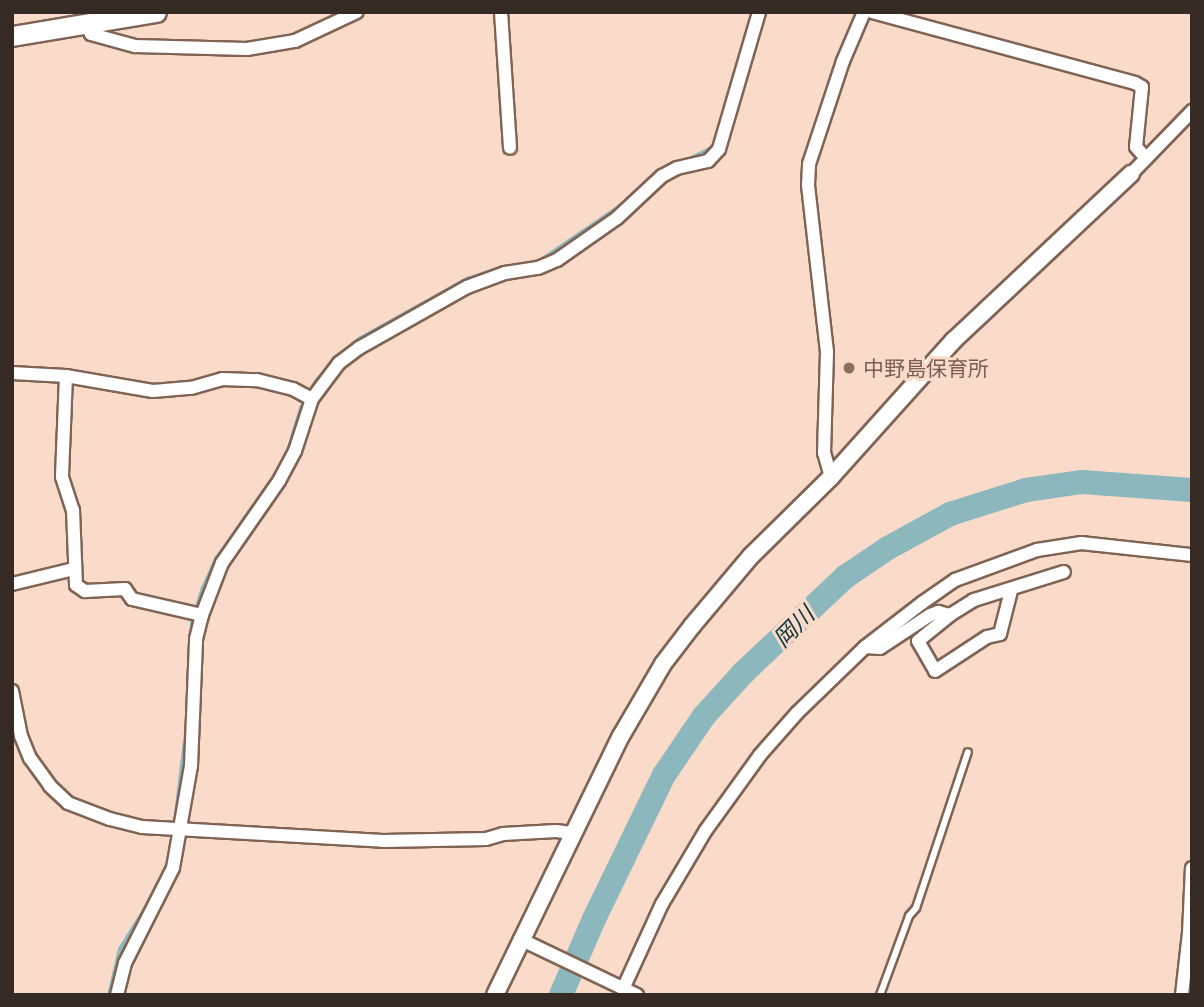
<!DOCTYPE html>
<html>
<head>
<meta charset="utf-8">
<style>
  body { margin:0 }
  #map { position:relative; width:1204px; height:1007px; overflow:hidden; background:#fadbca; font-family:"Asap Condensed","Noto Sans JP",sans-serif }
  div>[style] { position:absolute }
  [style*='--x'] { left:calc(var(--x)*1px); top:calc(var(--y)*1px); width:calc(var(--w)*1px); rotate:calc(var(--a)*1deg) }
  .stream>* { height:4.5px; margin:-2.25px; padding:0 2.25px; transform-origin:2.25px; border-radius:2.25px; background:#8bb7bd }
  .river>* { height:24px; margin:-12px; padding:0 12px; transform-origin:12px; border-radius:12px; background:#8bb7bd }
  .roads { filter:drop-shadow(2px 0 #7f6455) drop-shadow(-2px 0 #7f6455) drop-shadow(0 2px #7f6455) drop-shadow(0 -2px #7f6455) }
  .service>* { height:6px; margin:-3px; padding:0 3px; transform-origin:3px; border-radius:3px; background:#fff }
  .minor>* { height:12px; margin:-6px; padding:0 6px; transform-origin:6px; border-radius:6px; background:#fff }
  .tertiary>* { height:16px; margin:-8px; padding:0 8px; transform-origin:8px; border-radius:8px; background:#fff }
  .primary>* { height:19px; margin:-9.5px; padding:0 9.5px; transform-origin:9.5px; border-radius:9.5px; background:#fff }
  .dots>* { width:19px; height:19px; translate:-50% -50%; box-sizing:border-box; border:4px solid #fadbca; border-radius:50% }
  span { translate:-50% -50%; white-space:nowrap; text-align:center; line-height:1.15; -webkit-text-stroke:6px #fadbca; paint-order:stroke }
  .education-label { font-size:21px; color:#785e54 }
  .left { translate:0 -50%; text-align:left }
  .water-label { font-size:23px; color:#0a363b; font-style:italic }
  .frame { position:absolute; inset:0; border:14px solid #362a24; pointer-events:none }
</style>
</head>
<body>
<div id="map">
  <div class="stream">
    <i style="--x:727;--y:98;--w:50;--a:-72.6"></i>
    <i style="--x:687;--y:160;--w:30;--a:-26"></i>
    <i style="--x:538;--y:262;--w:107;--a:-34.3"></i>
    <i style="--x:286;--y:457;--w:51;--a:-73"></i>
    <i style="--x:301;--y:408;--w:31;--a:-61"></i>
    <i style="--x:316;--y:381;--w:29;--a:-49"></i>
    <i style="--x:335;--y:359;--w:31;--a:-40"></i>
    <i style="--x:359;--y:339;--w:124;--a:-29.1"></i>
    <i style="--x:467;--y:279;--w:40;--a:-18"></i>
    <i style="--x:188;--y:682;--w:59;--a:-86.1"></i>
    <i style="--x:192;--y:623;--w:37;--a:-73"></i>
    <i style="--x:203;--y:588;--w:32;--a:-66"></i>
    <i style="--x:216;--y:559;--w:111;--a:-54.9"></i>
    <i style="--x:175;--y:822;--w:90;--a:-83"></i>
    <i style="--x:109;--y:995;--w:47;--a:-76.6"></i>
    <i style="--x:120;--y:949;--w:59;--a:-58.2"></i>
  </div>
  <div class="river">
    <i style="--x:561;--y:995;--w:83;--a:-66.5"></i>
    <i style="--x:594;--y:919;--w:160;--a:-64.1"></i>
    <i style="--x:664;--y:775;--w:71;--a:-55.9"></i>
    <i style="--x:704;--y:716;--w:59;--a:-47.7"></i>
    <i style="--x:744;--y:672;--w:139;--a:-43.2"></i>
    <i style="--x:845;--y:577;--w:52;--a:-34"></i>
    <i style="--x:888;--y:548;--w:71;--a:-28.7"></i>
    <i style="--x:950;--y:514;--w:80;--a:-17.5"></i>
    <i style="--x:1026;--y:490;--w:57;--a:-8.1"></i>
    <i style="--x:1082;--y:482;--w:110;--a:4.2"></i>
  </div>
  <div class="roads">
    <div class="service">
      <i style="--x:880;--y:995;--w:84;--a:-69.8"></i>
      <i style="--x:909;--y:916;--w:11;--a:-49"></i>
      <i style="--x:916;--y:908;--w:164;--a:-71.6"></i>
    </div>
    <div class="minor">
      <i style="--x:501;--y:12;--w:136;--a:86.2"></i>
      <i style="--x:872;--y:12;--w:272;--a:15.1"></i>
      <i style="--x:1135;--y:83;--w:8;--a:30"></i>
      <i style="--x:1142;--y:87;--w:60;--a:95.7"></i>
      <i style="--x:1136;--y:147;--w:15;--a:48"></i>
      <i style="--x:87;--y:26;--w:9;--a:63"></i>
      <i style="--x:91;--y:34;--w:46;--a:15.3"></i>
      <i style="--x:135;--y:46;--w:112;--a:1.5"></i>
      <i style="--x:247;--y:49;--w:49;--a:-9.5"></i>
      <i style="--x:295;--y:41;--w:68;--a:-25.1"></i>
      <i style="--x:1131;--y:174;--w:88;--a:-45.9"></i>
      <i style="--x:12;--y:373;--w:54;--a:3.2"></i>
      <i style="--x:66;--y:376;--w:88;--a:9.8"></i>
      <i style="--x:153;--y:391;--w:38;--a:-5"></i>
      <i style="--x:191;--y:388;--w:32;--a:-16"></i>
      <i style="--x:222;--y:379;--w:35;--a:2"></i>
      <i style="--x:257;--y:380;--w:37;--a:14"></i>
      <i style="--x:293;--y:389;--w:21;--a:28"></i>
      <i style="--x:66;--y:376;--w:101;--a:92.3"></i>
      <i style="--x:62;--y:477;--w:35;--a:72"></i>
      <i style="--x:73;--y:510;--w:75;--a:87.7"></i>
      <i style="--x:76;--y:585;--w:11;--a:34"></i>
      <i style="--x:85;--y:591;--w:40;--a:-2.9"></i>
      <i style="--x:125;--y:589;--w:12;--a:55"></i>
      <i style="--x:132;--y:599;--w:72;--a:12.9"></i>
      <i style="--x:831;--y:477;--w:25;--a:-106"></i>
      <i style="--x:824;--y:453;--w:101;--a:-88.3"></i>
      <i style="--x:827;--y:352;--w:168;--a:-96.5"></i>
      <i style="--x:808;--y:185;--w:21;--a:-87"></i>
      <i style="--x:809;--y:164;--w:108;--a:-71.7"></i>
      <i style="--x:843;--y:61;--w:53;--a:-66.8"></i>
      <i style="--x:12;--y:584;--w:64;--a:-13.6"></i>
      <i style="--x:950;--y:615;--w:41;--a:140.9"></i>
      <i style="--x:918;--y:641;--w:34;--a:60"></i>
      <i style="--x:935;--y:671;--w:62;--a:-33.2"></i>
      <i style="--x:987;--y:637;--w:13;--a:-13"></i>
      <i style="--x:1000;--y:634;--w:44;--a:-75.7"></i>
      <i style="--x:865;--y:647;--w:15;--a:4"></i>
      <i style="--x:880;--y:648;--w:60;--a:-33.4"></i>
      <i style="--x:930;--y:615;--w:9;--a:-21"></i>
      <i style="--x:938;--y:612;--w:12;--a:14"></i>
      <i style="--x:950;--y:615;--w:28;--a:-32"></i>
      <i style="--x:974;--y:600;--w:94;--a:-17.3"></i>
      <i style="--x:12;--y:691;--w:46;--a:78.7"></i>
      <i style="--x:21;--y:736;--w:24;--a:68"></i>
      <i style="--x:30;--y:758;--w:34;--a:54"></i>
      <i style="--x:50;--y:786;--w:25;--a:43"></i>
      <i style="--x:68;--y:803;--w:45;--a:20.9"></i>
      <i style="--x:110;--y:819;--w:33;--a:14"></i>
      <i style="--x:142;--y:827;--w:241;--a:3.3"></i>
      <i style="--x:383;--y:841;--w:103;--a:-1.1"></i>
      <i style="--x:486;--y:839;--w:18;--a:-16"></i>
      <i style="--x:503;--y:834;--w:53;--a:-3.2"></i>
      <i style="--x:556;--y:831;--w:16;--a:7"></i>
      <i style="--x:520;--y:939;--w:130;--a:25.6"></i>
      <i style="--x:623;--y:989;--w:94;--a:-65.4"></i>
      <i style="--x:662;--y:904;--w:86;--a:-59.3"></i>
      <i style="--x:706;--y:830;--w:92;--a:-54.2"></i>
      <i style="--x:760;--y:755;--w:56;--a:-48.6"></i>
      <i style="--x:797;--y:713;--w:95;--a:-44.1"></i>
      <i style="--x:865;--y:647;--w:72;--a:-37.7"></i>
      <i style="--x:922;--y:603;--w:40;--a:-34.9"></i>
      <i style="--x:955;--y:580;--w:87;--a:-20.1"></i>
      <i style="--x:1037;--y:550;--w:45;--a:-9"></i>
      <i style="--x:1081;--y:543;--w:112;--a:6.2"></i>
      <i style="--x:117;--y:995;--w:33;--a:-76"></i>
      <i style="--x:125;--y:963;--w:106;--a:-63.2"></i>
      <i style="--x:173;--y:868;--w:104;--a:-80"></i>
      <i style="--x:191;--y:766;--w:127;--a:-87.7"></i>
      <i style="--x:196;--y:639;--w:25;--a:-76"></i>
      <i style="--x:202;--y:615;--w:56;--a:-69"></i>
      <i style="--x:222;--y:563;--w:100;--a:-55.2"></i>
      <i style="--x:279;--y:481;--w:34;--a:-62"></i>
      <i style="--x:295;--y:451;--w:55;--a:-71.9"></i>
      <i style="--x:312;--y:399;--w:45;--a:-53.1"></i>
      <i style="--x:339;--y:363;--w:25;--a:-37"></i>
      <i style="--x:359;--y:348;--w:124;--a:-29.5"></i>
      <i style="--x:467;--y:287;--w:40;--a:-20.2"></i>
      <i style="--x:505;--y:273;--w:33;--a:-9"></i>
      <i style="--x:538;--y:268;--w:21;--a:-23"></i>
      <i style="--x:557;--y:260;--w:73;--a:-35"></i>
      <i style="--x:617;--y:218;--w:62;--a:-43"></i>
      <i style="--x:662;--y:176;--w:17;--a:-28"></i>
      <i style="--x:677;--y:168;--w:32;--a:-13"></i>
      <i style="--x:708;--y:161;--w:16;--a:-47"></i>
      <i style="--x:719;--y:149;--w:143;--a:-73.7"></i>
      <i style="--x:1182;--y:995;--w:62;--a:-83.6"></i>
      <i style="--x:1189;--y:933;--w:65;--a:-87.4"></i>
    </div>
    <div class="tertiary">
      <i style="--x:495;--y:995;--w:288;--a:-64.1"></i>
      <i style="--x:621;--y:736;--w:83;--a:-59.7"></i>
      <i style="--x:663;--y:664;--w:48;--a:-52.7"></i>
      <i style="--x:692;--y:626;--w:92;--a:-49.9"></i>
      <i style="--x:751;--y:556;--w:112;--a:-44.6"></i>
      <i style="--x:831;--y:477;--w:183;--a:-48.1"></i>
      <i style="--x:953;--y:341;--w:244;--a:-43.2"></i>
    </div>
    <div class="primary">
      <i style="--x:12;--y:36;--w:146;--a:-9.5"></i>
    </div>
  </div>
  <div class="dots">
    <i style="left:849px;top:368px;background:#8d6e63"></i>
  </div>
  <div class="education-label">
    <span class="left" style="left:863px;top:368px">中野島保育所</span>
  </div>
  <div class="water-label">
    <span style="left:794px;top:627px;rotate:-45deg">岡川</span>
  </div>
  <div class="frame"></div>
</div>
</body>
</html>
